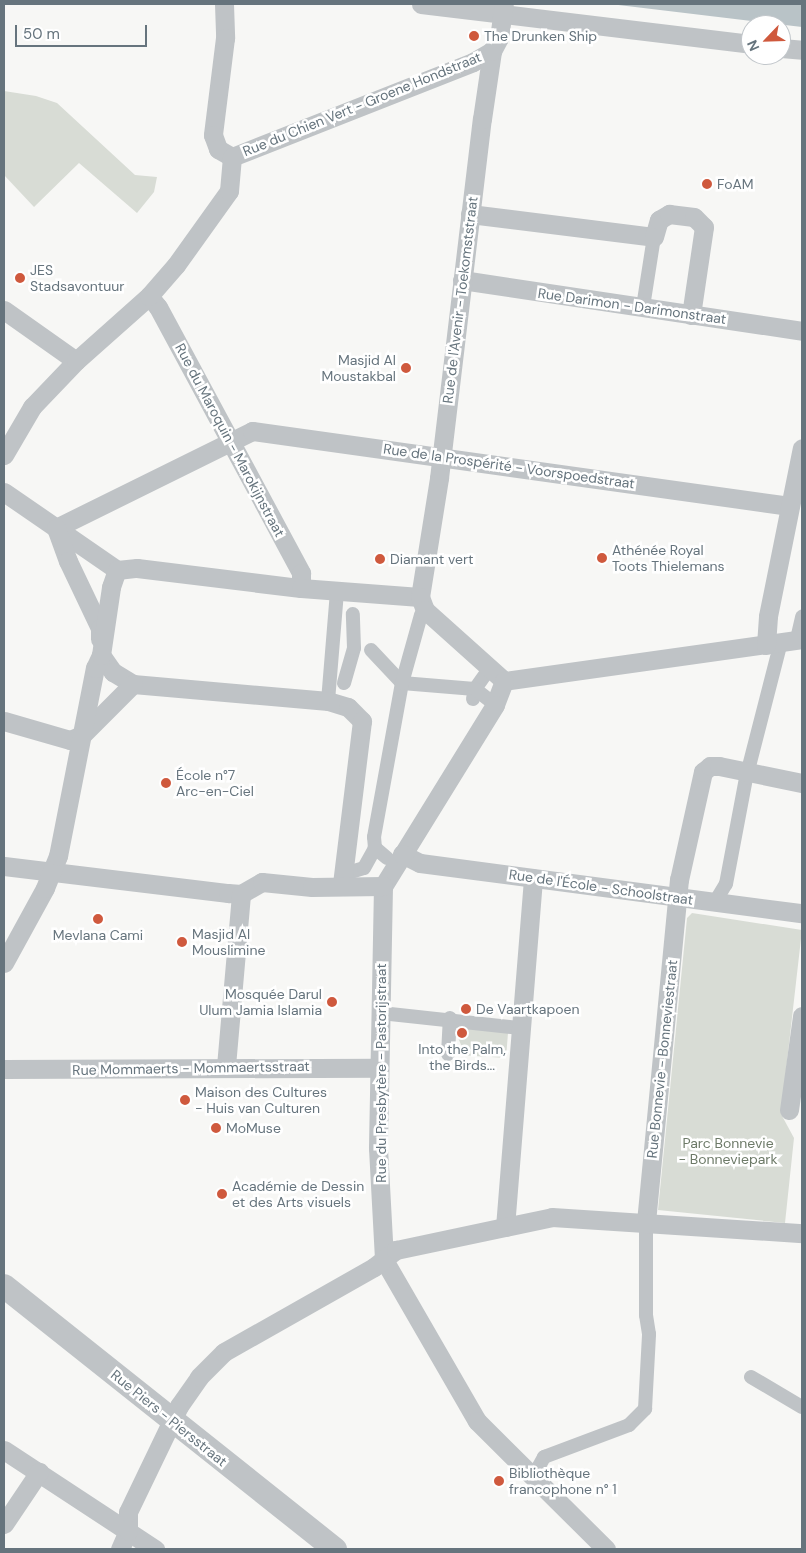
<!DOCTYPE html>
<html>
<head>
<meta charset="utf-8">
<style>
  body { margin:0 }
  #map { position:relative; width:806px; height:1553px; overflow:hidden; background:#f7f7f5; font-family:"DM Sans",sans-serif }
  div>[style] { position:absolute }
  [style*='--x'] { left:calc(var(--x)*1px); top:calc(var(--y)*1px); width:calc(var(--w)*1px); rotate:calc(var(--a)*1deg) }
  .green>* { inset:0; background:#d8dcd5 }
  .water>* { inset:0; background:#b9c3c7 }
  .pedestrian>* { height:14px; margin:-7px; padding:0 7px; transform-origin:7px; border-radius:7px; background:#bfc3c6 }
  .minor>* { height:19px; margin:-9.5px; padding:0 9.5px; transform-origin:9.5px; border-radius:9.5px; background:#bfc3c6 }
  .tertiary>* { height:24px; margin:-12px; padding:0 12px; transform-origin:12px; border-radius:12px; background:#bfc3c6 }
  .dots>* { width:14px; height:14px; translate:-50% -50%; box-sizing:border-box; border:2px solid #fff; border-radius:50% }
  span { translate:-50% -50%; white-space:nowrap; text-align:center; line-height:1.15; -webkit-text-stroke:5px #fff; paint-order:stroke }
  .poi-label { font-size:14px; color:#66747d }
  .left { translate:0 -50%; text-align:left }
  .right { translate:-100% -50%; text-align:right }
  .street-label { font-size:14px; color:#66747d }
  .park-label { font-size:14px; color:#6d7a68 }
  .frame { position:absolute; inset:0; border:5px solid #66747d; pointer-events:none }
  .north { position:absolute; left:741px; top:15px; width:50px; height:50px; box-sizing:border-box; background:#fff; border:1px solid #c2c7cb; border-radius:50%; rotate:246deg; font-size:14px; font-weight:700; line-height:20px; text-align:center; color:#66747d }
  .north::after { content:''; display:block; margin:auto; width:18px; height:22px; background:#cf593d; clip-path:polygon(50% 0,100% 100%,50% 72%,0 100%) }
  .scale { position:absolute; left:15px; top:25px; width:132px; height:22px; box-sizing:border-box; border:2px solid #66747d; border-top:0; padding-left:6px; font-size:15px; line-height:18px; white-space:nowrap; color:#66747d; -webkit-text-stroke:4px #fff; paint-order:stroke }
</style>
</head>
<body>
<div id="map">
  <div class="green">
    <i style="clip-path:polygon(4px 91px,36px 96px,57px 103px,135px 175px,157px 177px,154px 192px,137px 213px,79px 163px,34px 207px,4px 175px)"></i>
    <i style="clip-path:polygon(692px 913px,802px 930px,781px 1114px,794px 1138px,785px 1223px,658px 1210px,687px 918px)"></i>
    <i style="clip-path:polygon(460px 1026px,508px 1033px,506px 1058px,460px 1055px,462px 1047px,456px 1033px)"></i>
  </div>
  <div class="water">
    <i style="clip-path:polygon(610px 4px,802px 4px,802px 27px)"></i>
  </div>
  <div class="pedestrian">
    <i style="--x:643;--y:307;--w:71;--a:-81.1"></i>
    <i style="--x:797;--y:639;--w:23;--a:-77"></i>
    <i style="--x:371;--y:650;--w:45;--a:46.8"></i>
    <i style="--x:402;--y:683;--w:73;--a:4.7"></i>
    <i style="--x:475;--y:689;--w:16;--a:-55"></i>
    <i style="--x:344;--y:683;--w:36;--a:-74"></i>
    <i style="--x:354;--y:648;--w:34;--a:-92"></i>
    <i style="--x:473;--y:699;--w:10;--a:-79"></i>
    <i style="--x:475;--y:689;--w:18;--a:38"></i>
    <i style="--x:328;--y:701;--w:109;--a:-85.3"></i>
    <i style="--x:387;--y:858;--w:16;--a:-140"></i>
    <i style="--x:375;--y:848;--w:11;--a:-95"></i>
    <i style="--x:374;--y:837;--w:157;--a:-79.7"></i>
    <i style="--x:402;--y:683;--w:71;--a:-74.4"></i>
    <i style="--x:354;--y:871;--w:10;--a:-17"></i>
    <i style="--x:364;--y:868;--w:23;--a:-61"></i>
    <i style="--x:715;--y:902;--w:21;--a:-59"></i>
    <i style="--x:726;--y:884;--w:108;--a:-79.3"></i>
    <i style="--x:746;--y:778;--w:140;--a:-75.6"></i>
    <i style="--x:381;--y:1013;--w:140;--a:6.2"></i>
    <i style="--x:448;--y:1054;--w:36;--a:-87"></i>
    <i style="--x:751;--y:1377;--w:59;--a:30.5"></i>
    <i style="--x:533;--y:1477;--w:23;--a:-61"></i>
    <i style="--x:544;--y:1457;--w:91;--a:-20.6"></i>
    <i style="--x:629;--y:1425;--w:23;--a:-45"></i>
    <i style="--x:645;--y:1409;--w:75;--a:-86.9"></i>
    <i style="--x:649;--y:1334;--w:19;--a:-99"></i>
    <i style="--x:646;--y:1315;--w:93;--a:-90"></i>
  </div>
  <div class="minor">
    <i style="--x:224;--y:4;--w:34;--a:88"></i>
    <i style="--x:225;--y:38;--w:98;--a:97.1"></i>
    <i style="--x:213;--y:135;--w:15;--a:70"></i>
    <i style="--x:218;--y:149;--w:16;--a:30"></i>
    <i style="--x:421;--y:4;--w:332;--a:6.9"></i>
    <i style="--x:781;--y:48;--w:21;--a:5"></i>
    <i style="--x:232;--y:157;--w:259;--a:-21.5"></i>
    <i style="--x:473;--y:62;--w:22;--a:-30"></i>
    <i style="--x:470;--y:214;--w:185;--a:7.1"></i>
    <i style="--x:654;--y:237;--w:18;--a:-74"></i>
    <i style="--x:659;--y:220;--w:12;--a:-31"></i>
    <i style="--x:669;--y:214;--w:25;--a:7"></i>
    <i style="--x:694;--y:217;--w:14;--a:45"></i>
    <i style="--x:704;--y:227;--w:89;--a:98.4"></i>
    <i style="--x:462;--y:280;--w:344;--a:8.5"></i>
    <i style="--x:149;--y:296;--w:14;--a:51"></i>
    <i style="--x:158;--y:307;--w:302;--a:61.7"></i>
    <i style="--x:301;--y:573;--w:15;--a:90"></i>
    <i style="--x:4;--y:310;--w:88;--a:35.3"></i>
    <i style="--x:4;--y:455;--w:56;--a:-59.7"></i>
    <i style="--x:32;--y:407;--w:64;--a:-46.3"></i>
    <i style="--x:76;--y:361;--w:98;--a:-41.7"></i>
    <i style="--x:149;--y:296;--w:41;--a:-48.9"></i>
    <i style="--x:176;--y:265;--w:91;--a:-54.4"></i>
    <i style="--x:229;--y:191;--w:34;--a:-85"></i>
    <i style="--x:4;--y:492;--w:137;--a:34.6"></i>
    <i style="--x:56;--y:528;--w:219;--a:-26.3"></i>
    <i style="--x:252;--y:431;--w:543;--a:7.94"></i>
    <i style="--x:56;--y:528;--w:35;--a:70"></i>
    <i style="--x:68;--y:561;--w:74;--a:64.5"></i>
    <i style="--x:100;--y:628;--w:11;--a:90"></i>
    <i style="--x:117;--y:570;--w:20;--a:-6"></i>
    <i style="--x:137;--y:568;--w:165;--a:7"></i>
    <i style="--x:301;--y:588;--w:119;--a:4.3"></i>
    <i style="--x:420;--y:597;--w:121;--a:-80.9"></i>
    <i style="--x:439;--y:478;--w:362;--a:-83.2"></i>
    <i style="--x:482;--y:119;--w:69;--a:-81.6"></i>
    <i style="--x:492;--y:51;--w:15;--a:-62"></i>
    <i style="--x:499;--y:38;--w:34;--a:-82"></i>
    <i style="--x:420;--y:597;--w:14;--a:69"></i>
    <i style="--x:425;--y:610;--w:106;--a:41.9"></i>
    <i style="--x:504;--y:681;--w:301;--a:-8"></i>
    <i style="--x:766;--y:645;--w:29;--a:-86"></i>
    <i style="--x:768;--y:616;--w:171;--a:-78.6"></i>
    <i style="--x:101;--y:655;--w:21;--a:55"></i>
    <i style="--x:113;--y:672;--w:23;--a:31"></i>
    <i style="--x:133;--y:684;--w:196;--a:5"></i>
    <i style="--x:328;--y:701;--w:21;--a:17"></i>
    <i style="--x:348;--y:707;--w:20;--a:45"></i>
    <i style="--x:362;--y:721;--w:165;--a:97"></i>
    <i style="--x:504;--y:681;--w:26;--a:111"></i>
    <i style="--x:495;--y:705;--w:213;--a:121.7"></i>
    <i style="--x:383;--y:886;--w:262;--a:91.1"></i>
    <i style="--x:378;--y:1148;--w:112;--a:86.9"></i>
    <i style="--x:384;--y:1260;--w:186;--a:60"></i>
    <i style="--x:477;--y:1421;--w:182;--a:44.8"></i>
    <i style="--x:4;--y:721;--w:69;--a:16.1"></i>
    <i style="--x:70;--y:740;--w:13;--a:-23"></i>
    <i style="--x:82;--y:735;--w:72;--a:-45"></i>
    <i style="--x:402;--y:854;--w:20;--a:27"></i>
    <i style="--x:420;--y:863;--w:385;--a:7.5"></i>
    <i style="--x:4;--y:866;--w:226;--a:6.9"></i>
    <i style="--x:228;--y:893;--w:13;--a:4"></i>
    <i style="--x:241;--y:894;--w:24;--a:-30"></i>
    <i style="--x:262;--y:882;--w:50;--a:5.7"></i>
    <i style="--x:312;--y:887;--w:71;--a:-0.8"></i>
    <i style="--x:4;--y:963;--w:85;--a:-61.3"></i>
    <i style="--x:45;--y:888;--w:35;--a:-68"></i>
    <i style="--x:58;--y:856;--w:192;--a:-78.9"></i>
    <i style="--x:95;--y:668;--w:14;--a:-65"></i>
    <i style="--x:101;--y:655;--w:69;--a:-81.6"></i>
    <i style="--x:111;--y:587;--w:18;--a:-71"></i>
    <i style="--x:226;--y:1066;--w:173;--a:-85"></i>
    <i style="--x:4;--y:1069;--w:375;--a:-0.2"></i>
    <i style="--x:789;--y:1110;--w:95;--a:-82.1"></i>
    <i style="--x:646;--y:1222;--w:344;--a:-84.5"></i>
    <i style="--x:679;--y:880;--w:111;--a:-77.5"></i>
    <i style="--x:703;--y:772;--w:9;--a:-41"></i>
    <i style="--x:710;--y:766;--w:9;--a:0"></i>
    <i style="--x:719;--y:766;--w:85;--a:11.6"></i>
    <i style="--x:505;--y:1227;--w:350;--a:-85.4"></i>
    <i style="--x:4;--y:1450;--w:181;--a:33.3"></i>
    <i style="--x:4;--y:1524;--w:63;--a:-56.1"></i>
    <i style="--x:120;--y:1549;--w:20;--a:-66"></i>
    <i style="--x:128;--y:1531;--w:19;--a:-90"></i>
    <i style="--x:128;--y:1512;--w:118;--a:-64.3"></i>
    <i style="--x:179;--y:1406;--w:35;--a:-55"></i>
    <i style="--x:199;--y:1377;--w:35;--a:-45"></i>
    <i style="--x:224;--y:1352;--w:172;--a:-29.5"></i>
    <i style="--x:374;--y:1267;--w:28;--a:-38"></i>
    <i style="--x:396;--y:1250;--w:159;--a:-11.9"></i>
    <i style="--x:552;--y:1217;--w:251;--a:3.7"></i>
  </div>
  <div class="tertiary">
    <i style="--x:4;--y:1286;--w:423;--a:38.5"></i>
  </div>
  <div class="dots">
    <i style="left:474px;top:36px;background:#cf593d"></i>
    <i style="left:707px;top:184px;background:#cf593d"></i>
    <i style="left:20px;top:278px;background:#cf593d"></i>
    <i style="left:406px;top:368px;background:#cf593d"></i>
    <i style="left:602px;top:558px;background:#cf593d"></i>
    <i style="left:380px;top:559px;background:#cf593d"></i>
    <i style="left:166px;top:783px;background:#cf593d"></i>
    <i style="left:98px;top:919px;background:#cf593d"></i>
    <i style="left:182px;top:942px;background:#cf593d"></i>
    <i style="left:332px;top:1002px;background:#cf593d"></i>
    <i style="left:466px;top:1009px;background:#cf593d"></i>
    <i style="left:462px;top:1033px;background:#cf593d"></i>
    <i style="left:185px;top:1100px;background:#cf593d"></i>
    <i style="left:216px;top:1128px;background:#cf593d"></i>
    <i style="left:222px;top:1194px;background:#cf593d"></i>
    <i style="left:499px;top:1481px;background:#cf593d"></i>
  </div>
  <div class="poi-label">
    <span class="left" style="left:484px;top:36px">The Drunken Ship</span>
    <span class="left" style="left:717px;top:184px">FoAM</span>
    <span class="left" style="left:30px;top:278px">JES<br>Stadsavontuur</span>
    <span class="right" style="left:396px;top:368px">Masjid Al<br>Moustakbal</span>
    <span class="left" style="left:612px;top:558px">Athénée Royal<br>Toots Thielemans</span>
    <span class="left" style="left:390px;top:559px">Diamant vert</span>
    <span class="left" style="left:176px;top:783px">École n°7<br>Arc-en-Ciel</span>
    <span class="left" style="left:192px;top:942px">Masjid Al<br>Mouslimine</span>
    <span style="left:98px;top:935px">Mevlana Cami</span>
    <span class="right" style="left:322px;top:1002px">Mosquée Darul<br>Ulum Jamia Islamia</span>
    <span class="left" style="left:476px;top:1009px">De Vaartkapoen</span>
    <span style="left:462px;top:1057px">Into the Palm,<br>the Birds...</span>
    <span class="left" style="left:195px;top:1100px">Maison des Cultures<br>- Huis van Culturen</span>
    <span class="left" style="left:226px;top:1128px">MoMuse</span>
    <span class="left" style="left:232px;top:1194px">Académie de Dessin<br>et des Arts visuels</span>
    <span class="left" style="left:509px;top:1481px">Bibliothèque<br>francophone n° 1</span>
  </div>
  <div class="street-label">
    <span style="left:362px;top:104px;rotate:-22deg">Rue du Chien Vert - Groene Hondstraat</span>
    <span style="left:460px;top:300px;rotate:-83deg">Rue de l'Avenir - Toekomststraat</span>
    <span style="left:632px;top:306px;rotate:8deg">Rue Darimon - Darimonstraat</span>
    <span style="left:230px;top:440px;rotate:62deg">Rue du Maroquin - Marokijnstraat</span>
    <span style="left:509px;top:466px;rotate:8deg">Rue de la Prospérité - Voorspoedstraat</span>
    <span style="left:601px;top:887px;rotate:8deg">Rue de l'École - Schoolstraat</span>
    <span style="left:662px;top:1059px;rotate:-84deg">Rue Bonnevie - Bonneviestraat</span>
    <span style="left:191px;top:1068px;rotate:-1deg">Rue Mommaerts - Mommaertsstraat</span>
    <span style="left:381px;top:1073px;rotate:-90deg">Rue du Presbytère - Pastorijstraat</span>
    <span style="left:169px;top:1418px;rotate:39deg">Rue Piers - Piersstraat</span>
  </div>
  <div class="park-label">
    <span style="left:728px;top:1151px">Parc Bonnevie<br>- Bonneviepark</span>
  </div>
  <div class="frame"></div>
  <div class="north">N</div>
  <div class="scale">50 m</div>
</div>
</body>
</html>
